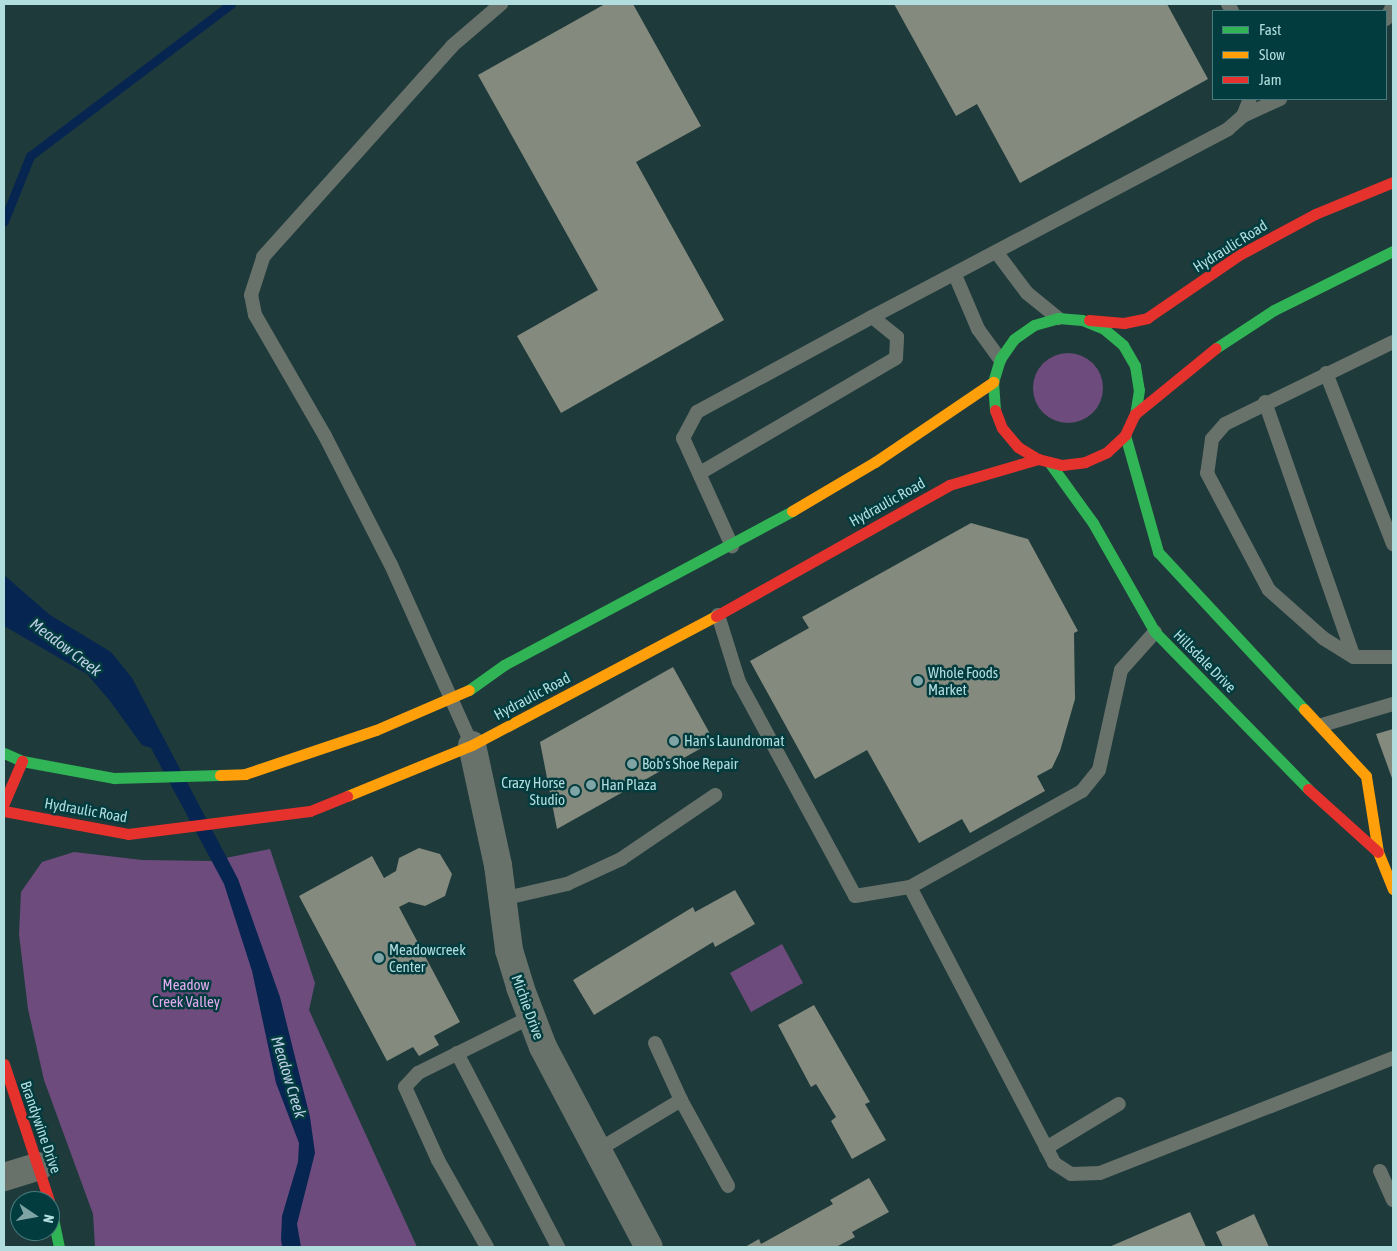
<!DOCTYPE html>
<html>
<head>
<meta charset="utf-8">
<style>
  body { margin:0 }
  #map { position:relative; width:1397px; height:1251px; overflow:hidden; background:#1e3a3b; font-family:"Asap Condensed",sans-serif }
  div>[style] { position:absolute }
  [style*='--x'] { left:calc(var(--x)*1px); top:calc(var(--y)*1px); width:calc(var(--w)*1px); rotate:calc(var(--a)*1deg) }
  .green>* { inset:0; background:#6e4b7d }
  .round { border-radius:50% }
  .water>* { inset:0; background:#062551 }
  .stream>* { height:9px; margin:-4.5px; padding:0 4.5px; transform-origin:4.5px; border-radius:4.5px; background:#062551 }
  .building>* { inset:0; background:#858a7e }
  .lane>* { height:14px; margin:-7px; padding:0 7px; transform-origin:7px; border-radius:7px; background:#68726b }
  .street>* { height:28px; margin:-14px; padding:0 14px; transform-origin:14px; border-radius:14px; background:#68726b }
  .fast>* { height:11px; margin:-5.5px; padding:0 5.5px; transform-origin:5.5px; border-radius:5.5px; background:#30b455 }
  .slow>* { height:11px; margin:-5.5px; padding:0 5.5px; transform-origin:5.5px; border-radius:5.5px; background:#ff9f0a }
  .jam>* { height:11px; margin:-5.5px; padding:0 5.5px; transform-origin:5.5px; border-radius:5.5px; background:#e5322d }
  .dots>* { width:14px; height:14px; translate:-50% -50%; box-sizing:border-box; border:2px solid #023c3e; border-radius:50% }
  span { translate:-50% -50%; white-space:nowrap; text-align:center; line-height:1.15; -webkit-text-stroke:5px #023c3e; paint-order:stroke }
  .street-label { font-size:15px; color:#b2ddde }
  .poi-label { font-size:15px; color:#b2ddde }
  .left { translate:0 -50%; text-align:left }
  .right { translate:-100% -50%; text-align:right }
  .park-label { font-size:15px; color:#e2aaf0 }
  .water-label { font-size:16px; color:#bfcfe7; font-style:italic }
  .frame { position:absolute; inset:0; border:5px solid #b2ddde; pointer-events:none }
  .legend { position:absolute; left:1212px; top:10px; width:175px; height:90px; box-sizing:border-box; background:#023c3e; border:1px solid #487c7e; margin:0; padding:6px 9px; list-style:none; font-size:15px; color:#b2ddde }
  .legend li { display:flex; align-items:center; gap:10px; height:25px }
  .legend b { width:25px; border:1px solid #487c7e }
  .north { position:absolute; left:10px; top:1191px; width:50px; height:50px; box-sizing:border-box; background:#023c3e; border:1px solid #487c7e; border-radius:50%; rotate:102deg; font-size:14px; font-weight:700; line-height:20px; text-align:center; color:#b2ddde }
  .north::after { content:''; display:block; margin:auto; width:18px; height:22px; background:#7ea4a5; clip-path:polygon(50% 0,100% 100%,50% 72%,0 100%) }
</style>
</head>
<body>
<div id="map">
  <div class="green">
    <i class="round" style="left:1033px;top:353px;width:70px;height:70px"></i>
    <i style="clip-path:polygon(270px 849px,315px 983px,309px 1010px,417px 1247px,95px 1247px,93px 1214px,44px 1080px,28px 1009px,19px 934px,21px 892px,42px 862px,74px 852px,142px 860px,211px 861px)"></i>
    <i style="clip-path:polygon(782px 944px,803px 983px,751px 1012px,730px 973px)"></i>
  </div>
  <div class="water">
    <i style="clip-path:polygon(4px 575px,50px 615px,111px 652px,132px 678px,238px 879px,280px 997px,310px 1117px,315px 1153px,297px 1224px,301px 1247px,282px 1247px,281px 1239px,282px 1216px,298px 1162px,299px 1143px,276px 1083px,252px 971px,224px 884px,151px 748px,142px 745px,110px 701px,87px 674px,4px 626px)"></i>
  </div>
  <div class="stream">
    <i style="--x:4;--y:221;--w:70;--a:-68.2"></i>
    <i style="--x:30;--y:156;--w:252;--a:-37.1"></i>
  </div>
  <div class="building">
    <i style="clip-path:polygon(605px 4px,633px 4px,701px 126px,636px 162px,724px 320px,561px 413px,517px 336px,598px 290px,478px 75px)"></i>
    <i style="clip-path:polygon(894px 4px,1167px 4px,1208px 79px,1020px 183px,977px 104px,956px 116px)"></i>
    <i style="clip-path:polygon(971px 523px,1028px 539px,1078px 631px,1074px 633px,1075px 699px,1060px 751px,1052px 768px,1037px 776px,1045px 791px,970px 833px,962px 819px,919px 843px,867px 750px,815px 779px,750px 661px,809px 628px,802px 617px)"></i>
    <i style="clip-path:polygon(673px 667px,714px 741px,557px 829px,540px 742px)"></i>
    <i style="clip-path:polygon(1393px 729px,1393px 781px,1376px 734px)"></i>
    <i style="clip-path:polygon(419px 848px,440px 854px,452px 874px,445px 896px,425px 906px,409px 902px,399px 907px,460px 1022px,434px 1036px,439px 1045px,419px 1056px,413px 1047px,387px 1061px,299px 896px,372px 856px,384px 878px,396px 871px,399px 858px)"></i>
    <i style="clip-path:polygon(735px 890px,755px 924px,715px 947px,713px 942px,594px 1015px,573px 980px,693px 907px,695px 912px)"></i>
    <i style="clip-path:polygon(814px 1005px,870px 1102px,865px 1104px,886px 1140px,852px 1159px,831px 1121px,836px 1117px,816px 1084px,811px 1087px,778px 1025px)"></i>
    <i style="clip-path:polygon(869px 1178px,889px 1212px,852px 1232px,855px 1237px,836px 1247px,745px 1247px,759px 1239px,761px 1244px,833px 1204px,830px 1200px)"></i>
    <i style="clip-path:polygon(1190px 1212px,1206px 1247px,1109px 1247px)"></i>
    <i style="clip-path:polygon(1254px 1214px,1269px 1247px,1223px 1247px,1216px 1232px)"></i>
  </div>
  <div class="lane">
    <i style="--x:1228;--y:4;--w:8;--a:60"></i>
    <i style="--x:1386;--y:19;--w:16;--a:-63"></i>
    <i style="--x:1243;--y:116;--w:41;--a:-24.7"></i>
    <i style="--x:997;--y:253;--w:50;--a:53.1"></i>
    <i style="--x:1027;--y:293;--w:40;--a:39"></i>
    <i style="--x:955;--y:275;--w:59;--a:66.9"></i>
    <i style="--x:978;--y:329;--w:37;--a:54"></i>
    <i style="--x:872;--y:317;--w:403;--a:-27.8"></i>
    <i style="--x:1228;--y:129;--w:20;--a:-41"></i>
    <i style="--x:1243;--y:116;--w:18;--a:-68"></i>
    <i style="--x:1393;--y:342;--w:187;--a:154"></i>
    <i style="--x:1225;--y:424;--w:20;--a:131"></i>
    <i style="--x:1212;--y:439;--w:34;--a:98"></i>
    <i style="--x:1207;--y:473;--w:132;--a:62.1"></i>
    <i style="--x:1269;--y:590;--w:72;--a:41.6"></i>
    <i style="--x:1323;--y:638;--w:36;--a:32"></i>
    <i style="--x:1354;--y:657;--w:39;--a:0"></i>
    <i style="--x:1326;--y:373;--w:184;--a:68.6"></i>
    <i style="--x:1265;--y:402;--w:270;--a:70.8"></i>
    <i style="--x:700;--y:473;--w:227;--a:-30.4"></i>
    <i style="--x:896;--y:358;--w:21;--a:-87"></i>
    <i style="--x:897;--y:337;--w:32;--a:-141"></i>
    <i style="--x:872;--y:317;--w:199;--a:151.5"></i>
    <i style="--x:697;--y:412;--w:30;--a:118"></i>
    <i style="--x:683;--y:438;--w:119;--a:65.6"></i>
    <i style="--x:718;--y:615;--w:70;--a:72.6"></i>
    <i style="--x:739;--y:682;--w:243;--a:61.5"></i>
    <i style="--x:855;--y:896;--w:56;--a:-9.3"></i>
    <i style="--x:1155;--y:632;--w:51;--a:131.8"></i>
    <i style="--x:1121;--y:670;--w:102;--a:102.4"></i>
    <i style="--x:1099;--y:770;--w:27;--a:129"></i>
    <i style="--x:1082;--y:791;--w:197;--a:150.8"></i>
    <i style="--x:910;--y:887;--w:311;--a:62.4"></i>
    <i style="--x:1054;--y:1163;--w:20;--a:33"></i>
    <i style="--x:1071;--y:1174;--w:29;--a:-2"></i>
    <i style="--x:1100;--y:1173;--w:315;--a:-21.4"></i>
    <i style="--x:1322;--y:725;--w:74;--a:-16.5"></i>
    <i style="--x:472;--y:745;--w:197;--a:-114.2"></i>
    <i style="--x:391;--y:565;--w:145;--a:-117.1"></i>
    <i style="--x:325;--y:436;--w:140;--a:-120"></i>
    <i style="--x:255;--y:315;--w:20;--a:-101"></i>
    <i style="--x:251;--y:295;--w:40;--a:-72"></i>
    <i style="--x:263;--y:257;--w:283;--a:-48.1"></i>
    <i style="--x:452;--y:46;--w:65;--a:-40.6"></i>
    <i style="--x:502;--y:899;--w:67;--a:-13"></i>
    <i style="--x:567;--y:884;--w:60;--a:-24.8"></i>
    <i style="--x:621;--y:859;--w:114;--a:-34.2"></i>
    <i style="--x:655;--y:1043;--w:63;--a:65.5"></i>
    <i style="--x:457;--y:1053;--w:219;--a:62.5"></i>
    <i style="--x:1046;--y:1148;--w:85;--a:-31.1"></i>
    <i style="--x:598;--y:1150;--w:97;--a:-31.1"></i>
    <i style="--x:681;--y:1100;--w:98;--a:61.3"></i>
    <i style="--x:1380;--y:1171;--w:32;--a:66"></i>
    <i style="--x:487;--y:1247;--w:100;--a:-119.4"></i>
    <i style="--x:438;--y:1160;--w:80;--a:-114.3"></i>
    <i style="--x:405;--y:1087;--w:19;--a:-47"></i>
    <i style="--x:418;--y:1073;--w:126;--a:-26.4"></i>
  </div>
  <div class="street">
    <i style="--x:472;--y:745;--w:123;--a:77.8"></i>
    <i style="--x:498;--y:865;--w:86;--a:82.6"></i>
    <i style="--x:509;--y:950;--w:39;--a:73"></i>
    <i style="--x:520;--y:987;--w:64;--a:69"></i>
    <i style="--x:543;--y:1047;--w:226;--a:62.1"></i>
    <i style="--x:4;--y:1177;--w:37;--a:-17"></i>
  </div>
  <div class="fast">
    <i style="--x:1216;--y:348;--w:69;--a:-33.2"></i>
    <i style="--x:1274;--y:310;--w:133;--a:-26.4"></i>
    <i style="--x:995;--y:410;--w:28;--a:-94"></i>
    <i style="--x:993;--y:382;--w:24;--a:-73"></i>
    <i style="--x:1000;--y:359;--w:24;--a:-55"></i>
    <i style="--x:1014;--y:339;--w:24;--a:-35"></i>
    <i style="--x:1034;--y:325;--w:25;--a:-16"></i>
    <i style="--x:1058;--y:318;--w:24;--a:5"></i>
    <i style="--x:1082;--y:320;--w:24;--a:22"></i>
    <i style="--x:1104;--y:329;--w:25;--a:40"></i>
    <i style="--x:1123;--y:345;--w:24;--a:60"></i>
    <i style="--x:1135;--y:366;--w:24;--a:81"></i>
    <i style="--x:1139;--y:390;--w:24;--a:99"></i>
    <i style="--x:1125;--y:435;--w:122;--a:74.2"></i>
    <i style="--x:1158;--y:552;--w:214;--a:47.1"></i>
    <i style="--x:1049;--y:462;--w:75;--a:54.2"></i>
    <i style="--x:1093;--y:523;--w:125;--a:60.4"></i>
    <i style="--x:1155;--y:632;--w:219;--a:45.7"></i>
    <i style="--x:469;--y:690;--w:43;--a:-35.5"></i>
    <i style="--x:504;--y:665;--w:327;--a:-28.1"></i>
    <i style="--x:4;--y:753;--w:20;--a:24"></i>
    <i style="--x:22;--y:761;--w:94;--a:10.5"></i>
    <i style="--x:114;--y:778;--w:106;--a:-1.6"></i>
    <i style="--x:50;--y:1204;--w:44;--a:78.2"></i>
  </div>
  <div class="slow">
    <i style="--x:792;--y:511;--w:96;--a:-30.6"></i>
    <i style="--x:875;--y:462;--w:143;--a:-34.1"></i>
    <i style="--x:1304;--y:709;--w:91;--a:47.2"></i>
    <i style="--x:1366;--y:776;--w:77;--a:81"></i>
    <i style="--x:1378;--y:852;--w:40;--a:68"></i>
    <i style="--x:220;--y:775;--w:25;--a:-2"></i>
    <i style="--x:245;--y:774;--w:138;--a:-18.6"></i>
    <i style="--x:376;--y:730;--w:101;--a:-23.3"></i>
    <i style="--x:347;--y:796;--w:135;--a:-22.2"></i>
    <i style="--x:472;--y:745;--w:276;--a:-27.9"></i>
  </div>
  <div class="jam">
    <i style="--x:1089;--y:320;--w:35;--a:5"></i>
    <i style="--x:1124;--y:323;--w:24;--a:-12"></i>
    <i style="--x:1147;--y:318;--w:112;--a:-34.4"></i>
    <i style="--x:1239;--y:255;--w:86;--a:-28.3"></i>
    <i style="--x:1315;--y:214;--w:84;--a:-22.3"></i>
    <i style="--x:995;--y:410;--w:19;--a:69"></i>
    <i style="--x:1002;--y:428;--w:25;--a:50"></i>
    <i style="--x:1018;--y:447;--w:23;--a:31"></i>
    <i style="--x:1038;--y:459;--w:25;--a:14"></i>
    <i style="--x:1062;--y:465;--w:23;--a:-7"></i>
    <i style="--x:1085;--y:462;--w:24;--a:-24"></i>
    <i style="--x:1107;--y:452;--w:25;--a:-43"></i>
    <i style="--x:1125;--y:435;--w:23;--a:-65"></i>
    <i style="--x:1135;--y:414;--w:104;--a:-39.2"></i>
    <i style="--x:716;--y:616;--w:267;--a:-29.3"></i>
    <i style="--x:949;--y:485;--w:93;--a:-16.3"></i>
    <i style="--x:1308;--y:789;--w:94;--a:42"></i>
    <i style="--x:4;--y:803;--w:46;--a:-66.8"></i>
    <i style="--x:4;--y:811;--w:126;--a:10.5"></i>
    <i style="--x:128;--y:834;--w:183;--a:-7.2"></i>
    <i style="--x:310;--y:811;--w:40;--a:-22"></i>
    <i style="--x:4;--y:1064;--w:144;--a:71.8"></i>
  </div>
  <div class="dots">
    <i style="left:918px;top:681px;background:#7ea4a5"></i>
    <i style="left:674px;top:741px;background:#7ea4a5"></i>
    <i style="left:632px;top:764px;background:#7ea4a5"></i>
    <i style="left:591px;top:785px;background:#7ea4a5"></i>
    <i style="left:575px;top:791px;background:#7ea4a5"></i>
    <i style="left:379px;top:958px;background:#7ea4a5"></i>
  </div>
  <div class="street-label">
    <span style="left:1230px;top:246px;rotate:-32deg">Hydraulic Road</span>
    <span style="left:887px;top:502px;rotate:-29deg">Hydraulic Road</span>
    <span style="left:1205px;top:661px;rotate:45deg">Hillsdale Drive</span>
    <span style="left:532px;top:696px;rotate:-28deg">Hydraulic Road</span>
    <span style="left:86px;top:810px;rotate:10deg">Hydraulic Road</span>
    <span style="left:528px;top:1007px;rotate:70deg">Michie Drive</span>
    <span style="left:41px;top:1127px;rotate:71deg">Brandywine Drive</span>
  </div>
  <div class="poi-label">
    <span class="left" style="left:928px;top:681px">Whole Foods<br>Market</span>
    <span class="left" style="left:684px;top:741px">Han's Laundromat</span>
    <span class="left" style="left:642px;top:764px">Bob's Shoe Repair</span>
    <span class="right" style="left:565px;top:791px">Crazy Horse<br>Studio</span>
    <span class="left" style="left:601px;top:785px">Han Plaza</span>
    <span class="left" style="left:389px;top:958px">Meadowcreek<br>Center</span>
  </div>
  <div class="park-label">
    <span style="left:186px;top:993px">Meadow<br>Creek Valley</span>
  </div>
  <div class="water-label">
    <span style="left:66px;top:647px;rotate:37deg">Meadow Creek</span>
    <span style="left:289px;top:1077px;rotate:73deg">Meadow Creek</span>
  </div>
  <div class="frame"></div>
  <ul class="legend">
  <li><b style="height:6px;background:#30b455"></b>Fast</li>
  <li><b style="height:6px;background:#ff9f0a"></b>Slow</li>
  <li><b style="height:6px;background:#e5322d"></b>Jam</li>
  </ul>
  <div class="north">N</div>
</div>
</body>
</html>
